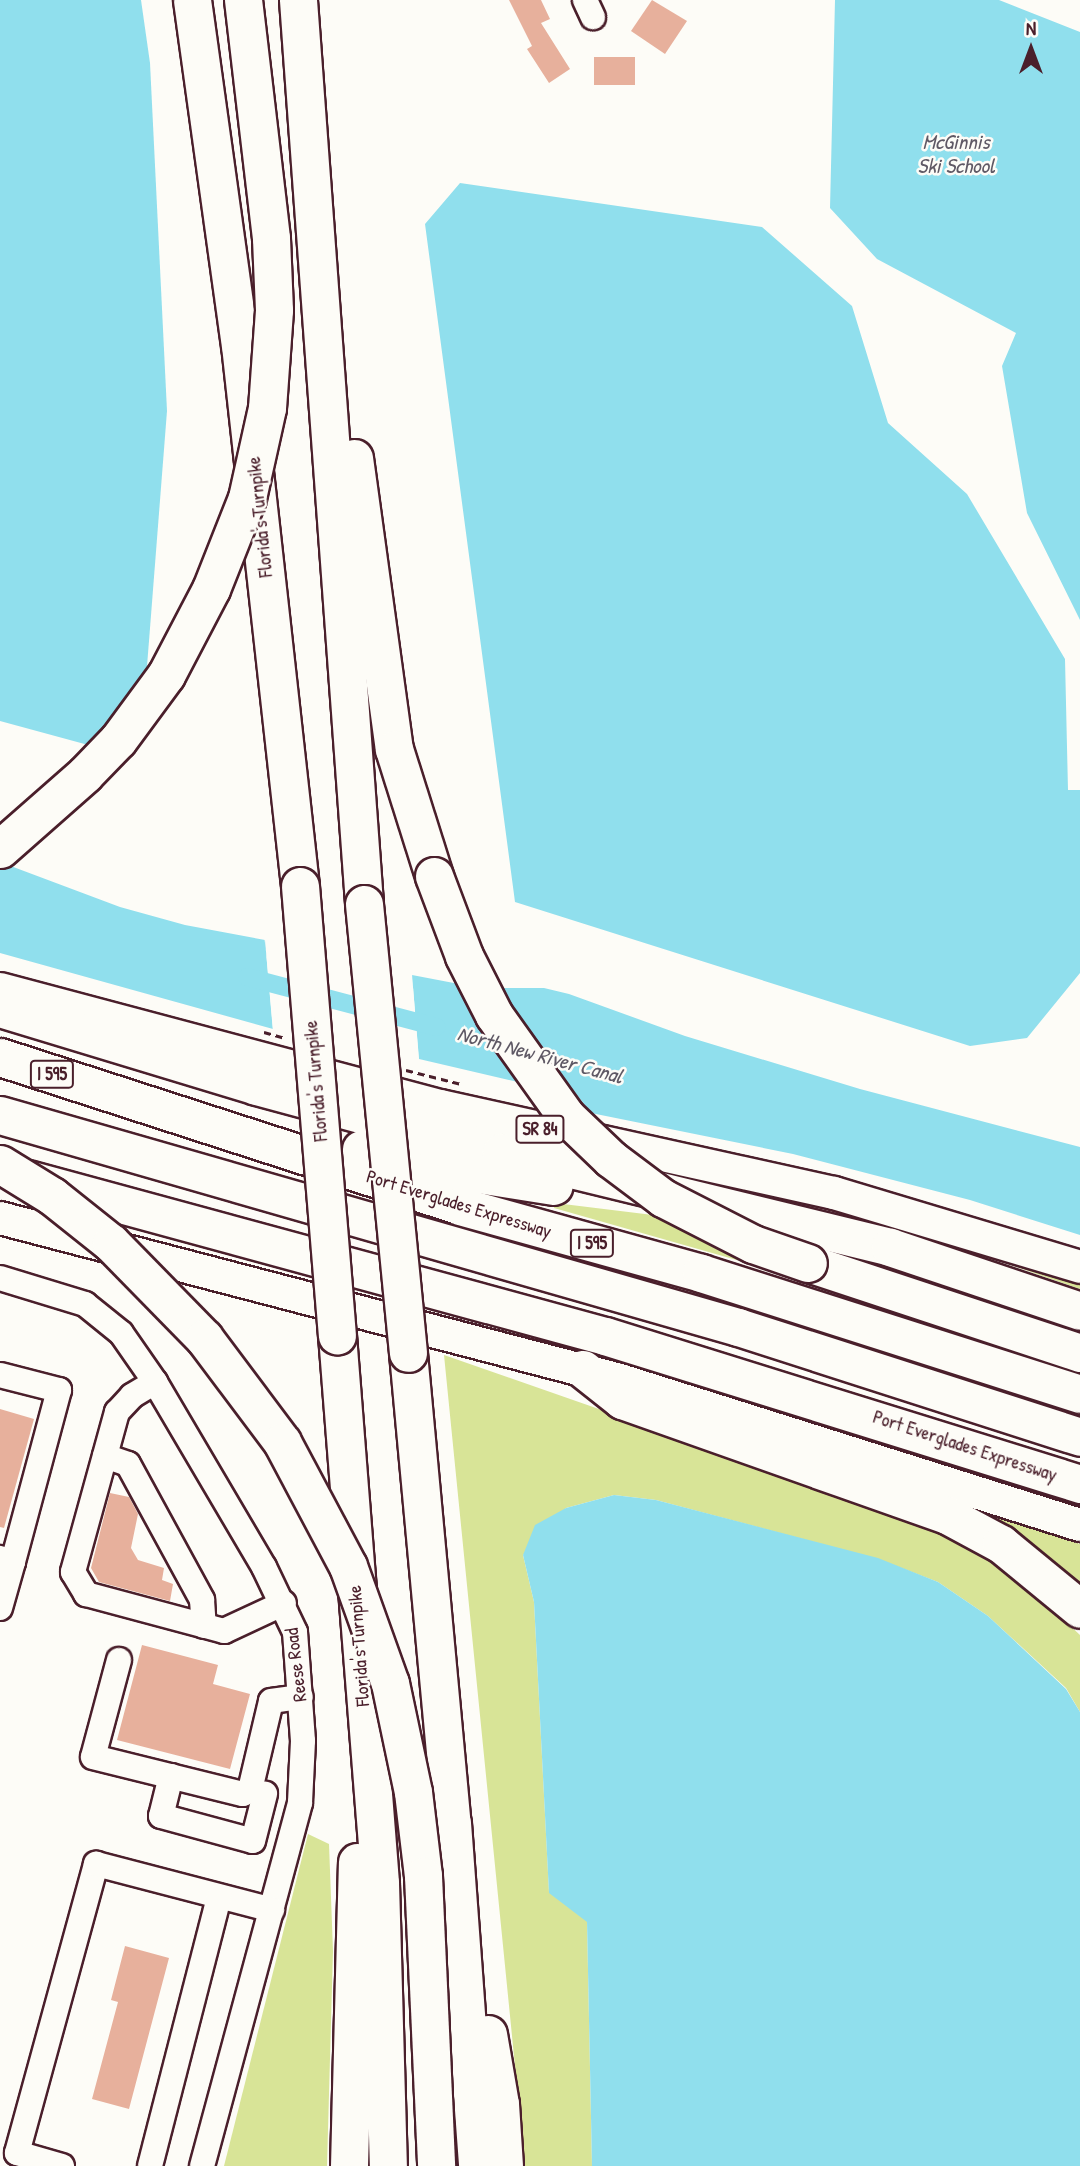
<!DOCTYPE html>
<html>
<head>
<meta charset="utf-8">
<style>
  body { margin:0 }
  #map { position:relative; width:1080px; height:2166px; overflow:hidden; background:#fdfcf7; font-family:"Patrick Hand",sans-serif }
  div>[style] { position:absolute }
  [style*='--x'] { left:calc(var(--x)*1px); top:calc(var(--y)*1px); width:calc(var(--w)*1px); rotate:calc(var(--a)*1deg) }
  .green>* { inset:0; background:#d8e497 }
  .water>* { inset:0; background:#90dfed }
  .pier>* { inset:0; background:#fdfcf7 }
  .canal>* { height:18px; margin:-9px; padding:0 9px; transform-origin:9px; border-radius:9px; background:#90dfed }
  .building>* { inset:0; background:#e7b09c }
  .path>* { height:2.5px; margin-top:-1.25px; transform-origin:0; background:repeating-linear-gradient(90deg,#4a1f2b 0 7px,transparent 0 12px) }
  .roads { filter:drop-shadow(2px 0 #4a1f2b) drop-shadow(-2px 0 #4a1f2b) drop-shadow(0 2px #4a1f2b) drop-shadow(0 -2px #4a1f2b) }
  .minor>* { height:24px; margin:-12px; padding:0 12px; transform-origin:12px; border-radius:12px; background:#fdfcf7 }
  .major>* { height:32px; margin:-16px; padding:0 16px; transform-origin:16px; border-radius:16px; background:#fdfcf7 }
  .highway>* { height:37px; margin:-18.5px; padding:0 18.5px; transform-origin:18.5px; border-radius:18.5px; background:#fdfcf7 }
  .bridges { filter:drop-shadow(2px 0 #4a1f2b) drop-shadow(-2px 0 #4a1f2b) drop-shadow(0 2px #4a1f2b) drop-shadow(0 -2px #4a1f2b) }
  .highway-bridge>* { height:37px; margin:-18.5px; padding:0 18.5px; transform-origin:18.5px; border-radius:18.5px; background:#fdfcf7 }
  span { translate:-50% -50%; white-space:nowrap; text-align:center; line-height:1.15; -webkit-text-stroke:5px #fdfcf7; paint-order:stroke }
  .shield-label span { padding:2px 5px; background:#fdfcf7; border:2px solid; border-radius:5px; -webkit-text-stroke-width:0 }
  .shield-label { font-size:18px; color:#4a1f2b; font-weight:700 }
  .street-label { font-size:19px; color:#4a1f2b }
  .water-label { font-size:21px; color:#5f5965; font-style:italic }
  .north { position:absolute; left:996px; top:14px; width:70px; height:70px; -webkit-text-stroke:5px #fdfcf7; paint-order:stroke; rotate:0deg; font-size:19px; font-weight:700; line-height:28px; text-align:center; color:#4a1f2b }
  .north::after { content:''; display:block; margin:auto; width:24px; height:32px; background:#4a1f2b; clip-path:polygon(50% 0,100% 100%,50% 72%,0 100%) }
</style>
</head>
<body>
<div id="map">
  <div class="green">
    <i style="clip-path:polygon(555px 1203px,661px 1216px,726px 1250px,800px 1278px,554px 1208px)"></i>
    <i style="clip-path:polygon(947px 1243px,992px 1254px,1080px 1284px,1080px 1289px)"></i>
    <i style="clip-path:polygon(444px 1355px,917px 1520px,1020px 1579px,1080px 1635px,1080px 1712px,1066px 1688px,988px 1616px,938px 1582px,878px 1559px,656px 1500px,614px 1495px,566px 1508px,523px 1555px,534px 1602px,549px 1892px,587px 1921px,592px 2166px,525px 2166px)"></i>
    <i style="clip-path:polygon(980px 1510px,1080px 1544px,1080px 1585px,1047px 1555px)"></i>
    <i style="clip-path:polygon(308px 1834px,329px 1844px,333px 1951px,327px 2166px,224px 2166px)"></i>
  </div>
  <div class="water">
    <i style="clip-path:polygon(0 0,141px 0,150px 63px,167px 411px,141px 743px,125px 755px,0 721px)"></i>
    <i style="clip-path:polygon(835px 0,999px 0,1080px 32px,1080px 620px,1027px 513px,1002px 366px,1016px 333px,877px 259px,830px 208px)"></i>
    <i style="clip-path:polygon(460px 183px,762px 227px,852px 306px,888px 423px,967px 494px,1065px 659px,1068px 790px,1080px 790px,1080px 973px,1027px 1038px,970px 1046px,515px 902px,425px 224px)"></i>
    <i style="clip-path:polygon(0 862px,120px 907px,185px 925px,265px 940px,273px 1029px,0 953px)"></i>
    <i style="clip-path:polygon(412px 975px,459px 984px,518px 1082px,419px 1059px)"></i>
    <i style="clip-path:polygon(501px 988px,544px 988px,569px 994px,685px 1036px,860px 1089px,1080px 1147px,1080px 1235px,970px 1200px,793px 1154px,591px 1113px,521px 1023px)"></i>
    <i style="clip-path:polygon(614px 1495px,656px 1500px,878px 1558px,938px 1582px,988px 1616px,1066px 1689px,1080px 1712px,1080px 2166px,592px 2166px,587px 1922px,549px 1893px,534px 1602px,523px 1555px,535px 1525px,566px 1508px)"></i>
  </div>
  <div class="pier">
    <i style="clip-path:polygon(264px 936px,277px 1028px,273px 1032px,265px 940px)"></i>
    <i style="clip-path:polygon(412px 971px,412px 975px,419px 1062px,415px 1059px)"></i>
  </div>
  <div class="canal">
    <i style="--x:247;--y:977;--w:196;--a:14.8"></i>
  </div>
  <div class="building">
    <i style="clip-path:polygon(509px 0,541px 0,550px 19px,541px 23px,570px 69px,549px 83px,527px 49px,532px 46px)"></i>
    <i style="clip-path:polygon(652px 0,687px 21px,665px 54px,631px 31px)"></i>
    <i style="clip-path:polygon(594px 57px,635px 57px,635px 85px,594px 85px)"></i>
    <i style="clip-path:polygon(0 1409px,34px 1419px,4px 1528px,0 1527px)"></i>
    <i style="clip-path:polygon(110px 1493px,129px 1497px,138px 1514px,131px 1548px,138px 1560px,164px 1568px,162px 1580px,173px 1584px,170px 1601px,99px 1582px,91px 1568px)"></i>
    <i style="clip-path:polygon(142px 1645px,218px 1665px,213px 1684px,250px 1694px,230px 1769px,117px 1740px)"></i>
    <i style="clip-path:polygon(125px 1946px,169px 1958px,129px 2109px,92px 2099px,118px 2002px,111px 2000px)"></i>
  </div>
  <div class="path">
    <i style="--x:264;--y:1032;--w:22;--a:16"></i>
    <i style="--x:406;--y:1070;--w:57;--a:14.3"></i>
  </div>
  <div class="roads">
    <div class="minor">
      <i style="--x:585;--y:0;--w:19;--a:65"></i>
      <i style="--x:0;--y:1278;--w:89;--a:17"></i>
      <i style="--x:85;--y:1304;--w:46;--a:38.9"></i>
      <i style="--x:121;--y:1333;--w:60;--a:55.2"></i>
      <i style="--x:155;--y:1382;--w:215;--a:59.5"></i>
      <i style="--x:264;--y:1567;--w:72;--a:64.5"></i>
      <i style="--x:295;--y:1632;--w:109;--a:85.8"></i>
      <i style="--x:303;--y:1741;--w:62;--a:92.8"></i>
      <i style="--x:300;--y:1803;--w:376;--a:105.1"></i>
      <i style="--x:0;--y:1375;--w:61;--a:14.3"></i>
      <i style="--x:59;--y:1390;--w:178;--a:105"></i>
      <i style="--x:13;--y:1562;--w:14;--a:-163"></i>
      <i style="--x:155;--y:1382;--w:27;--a:149"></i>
      <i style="--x:132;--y:1396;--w:22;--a:133"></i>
      <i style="--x:117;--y:1412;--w:166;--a:105.4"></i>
      <i style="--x:73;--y:1572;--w:26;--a:59"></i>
      <i style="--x:86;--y:1594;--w:143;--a:15"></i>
      <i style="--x:224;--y:1631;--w:66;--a:-25"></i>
      <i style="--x:105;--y:1456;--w:24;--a:19"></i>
      <i style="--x:128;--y:1464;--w:155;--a:61.4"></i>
      <i style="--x:202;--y:1600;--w:26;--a:86"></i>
      <i style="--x:0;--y:1608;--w:48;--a:-74.2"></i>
      <i style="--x:119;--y:1660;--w:100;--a:105"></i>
      <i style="--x:93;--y:1757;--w:154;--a:13.9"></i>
      <i style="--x:243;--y:1794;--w:8;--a:-30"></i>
      <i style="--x:250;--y:1790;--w:91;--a:-76.7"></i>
      <i style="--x:271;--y:1701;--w:30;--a:-8"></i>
      <i style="--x:171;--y:1776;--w:41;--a:104"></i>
      <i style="--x:161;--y:1816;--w:95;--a:15.2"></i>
      <i style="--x:253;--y:1841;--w:49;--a:-75.7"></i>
      <i style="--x:62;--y:2166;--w:47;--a:-163.9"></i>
      <i style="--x:17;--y:2153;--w:300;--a:-74.7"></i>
      <i style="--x:96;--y:1864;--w:182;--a:14.6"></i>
      <i style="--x:150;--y:2166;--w:278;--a:-75.6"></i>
    </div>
    <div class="major">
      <i style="--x:0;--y:989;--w:456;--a:14.9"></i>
      <i style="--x:441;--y:1106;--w:403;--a:12.5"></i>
      <i style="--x:834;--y:1193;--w:257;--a:16.7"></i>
      <i style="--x:0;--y:1218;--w:641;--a:14.64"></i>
      <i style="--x:620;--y:1380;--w:482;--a:17.5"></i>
    </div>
    <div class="highway">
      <i style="--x:192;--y:0;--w:348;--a:82.1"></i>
      <i style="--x:240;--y:345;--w:544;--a:83.67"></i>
      <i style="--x:298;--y:0;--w:906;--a:85.82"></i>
      <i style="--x:354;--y:458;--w:294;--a:82.2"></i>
      <i style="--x:394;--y:749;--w:133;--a:72.5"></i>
      <i style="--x:0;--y:1008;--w:268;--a:16.9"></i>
      <i style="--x:256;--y:1086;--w:254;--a:15.1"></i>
      <i style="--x:501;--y:1152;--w:400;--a:13.7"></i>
      <i style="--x:890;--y:1247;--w:200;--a:18.6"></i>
      <i style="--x:0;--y:1057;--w:484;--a:17.9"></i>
      <i style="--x:460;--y:1206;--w:250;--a:15.5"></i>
      <i style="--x:701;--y:1273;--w:398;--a:17.7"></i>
      <i style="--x:0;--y:1115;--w:768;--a:16.03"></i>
      <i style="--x:738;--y:1327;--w:359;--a:17.8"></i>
      <i style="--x:361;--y:1149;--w:74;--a:14"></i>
      <i style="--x:433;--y:1167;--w:122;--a:8.9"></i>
      <i style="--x:28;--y:1179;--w:598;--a:15.22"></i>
      <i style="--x:605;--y:1336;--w:498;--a:17.3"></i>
      <i style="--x:808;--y:1263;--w:287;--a:18.3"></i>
      <i style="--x:337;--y:1335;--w:550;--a:85.51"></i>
      <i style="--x:380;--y:1883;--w:283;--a:88.4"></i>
      <i style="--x:408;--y:1353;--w:472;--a:84.7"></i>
      <i style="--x:452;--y:1823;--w:344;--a:85.8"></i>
      <i style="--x:583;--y:1369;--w:50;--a:38.5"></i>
      <i style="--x:622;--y:1400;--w:345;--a:19.5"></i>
      <i style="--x:947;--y:1515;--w:61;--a:28.2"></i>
      <i style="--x:1001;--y:1544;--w:102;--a:39.4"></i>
      <i style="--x:488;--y:2034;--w:71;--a:80.3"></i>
      <i style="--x:500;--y:2104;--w:62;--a:86.3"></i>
      <i style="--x:349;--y:2166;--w:304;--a:-88.5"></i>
    </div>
  </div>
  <div class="bridges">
    <div class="highway-bridge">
      <i style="--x:0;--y:849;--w:113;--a:-41.4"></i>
      <i style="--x:85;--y:774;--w:47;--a:-45.9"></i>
      <i style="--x:118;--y:740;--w:81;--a:-53.6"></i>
      <i style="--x:166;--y:675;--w:97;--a:-62.4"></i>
      <i style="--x:211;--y:589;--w:98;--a:-68.4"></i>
      <i style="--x:247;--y:498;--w:92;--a:-77.5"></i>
      <i style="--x:267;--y:408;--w:98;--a:-85.9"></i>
      <i style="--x:274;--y:310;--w:72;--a:-92.4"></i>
      <i style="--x:271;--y:238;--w:240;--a:-96.7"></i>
      <i style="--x:434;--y:876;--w:85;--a:69.4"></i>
      <i style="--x:464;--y:956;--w:66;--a:63"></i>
      <i style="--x:494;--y:1015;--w:124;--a:54.5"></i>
      <i style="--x:566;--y:1116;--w:62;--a:43.7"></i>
      <i style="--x:611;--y:1159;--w:65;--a:36.9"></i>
      <i style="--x:663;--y:1198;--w:101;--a:27.1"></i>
      <i style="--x:753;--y:1244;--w:58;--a:19.1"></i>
      <i style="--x:300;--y:886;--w:451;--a:85.3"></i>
      <i style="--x:364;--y:904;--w:451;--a:84.4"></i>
      <i style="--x:0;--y:1164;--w:61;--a:31.6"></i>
      <i style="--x:52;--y:1196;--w:75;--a:38.5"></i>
      <i style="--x:111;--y:1243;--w:133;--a:45.6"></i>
      <i style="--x:204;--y:1338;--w:130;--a:53.1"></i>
      <i style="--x:282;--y:1442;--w:140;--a:62"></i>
      <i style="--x:348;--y:1566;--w:124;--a:70.3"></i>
      <i style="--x:390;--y:1683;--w:111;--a:78.1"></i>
      <i style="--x:413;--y:1792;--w:85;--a:83.2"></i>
      <i style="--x:423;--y:1876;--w:290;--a:87.4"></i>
    </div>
  </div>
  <div class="shield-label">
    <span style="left:52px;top:1074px">I 595</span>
    <span style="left:540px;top:1129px">SR 84</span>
    <span style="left:592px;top:1243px">I 595</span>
  </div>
  <div class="street-label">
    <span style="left:260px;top:517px;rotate:-96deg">Florida's Turnpike</span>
    <span style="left:316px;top:1081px;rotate:-95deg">Florida's Turnpike</span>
    <span style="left:459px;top:1204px;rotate:17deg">Port Everglades Expressway</span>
    <span style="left:965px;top:1446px;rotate:18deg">Port Everglades Expressway</span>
    <span style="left:359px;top:1646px;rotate:-94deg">Florida's Turnpike</span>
    <span style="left:296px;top:1665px;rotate:-97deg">Reese Road</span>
  </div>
  <div class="water-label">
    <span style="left:956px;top:154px">McGinnis<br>Ski School</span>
    <span style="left:540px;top:1055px;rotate:15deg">North New River Canal</span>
  </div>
  <div class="north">N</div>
</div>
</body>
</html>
